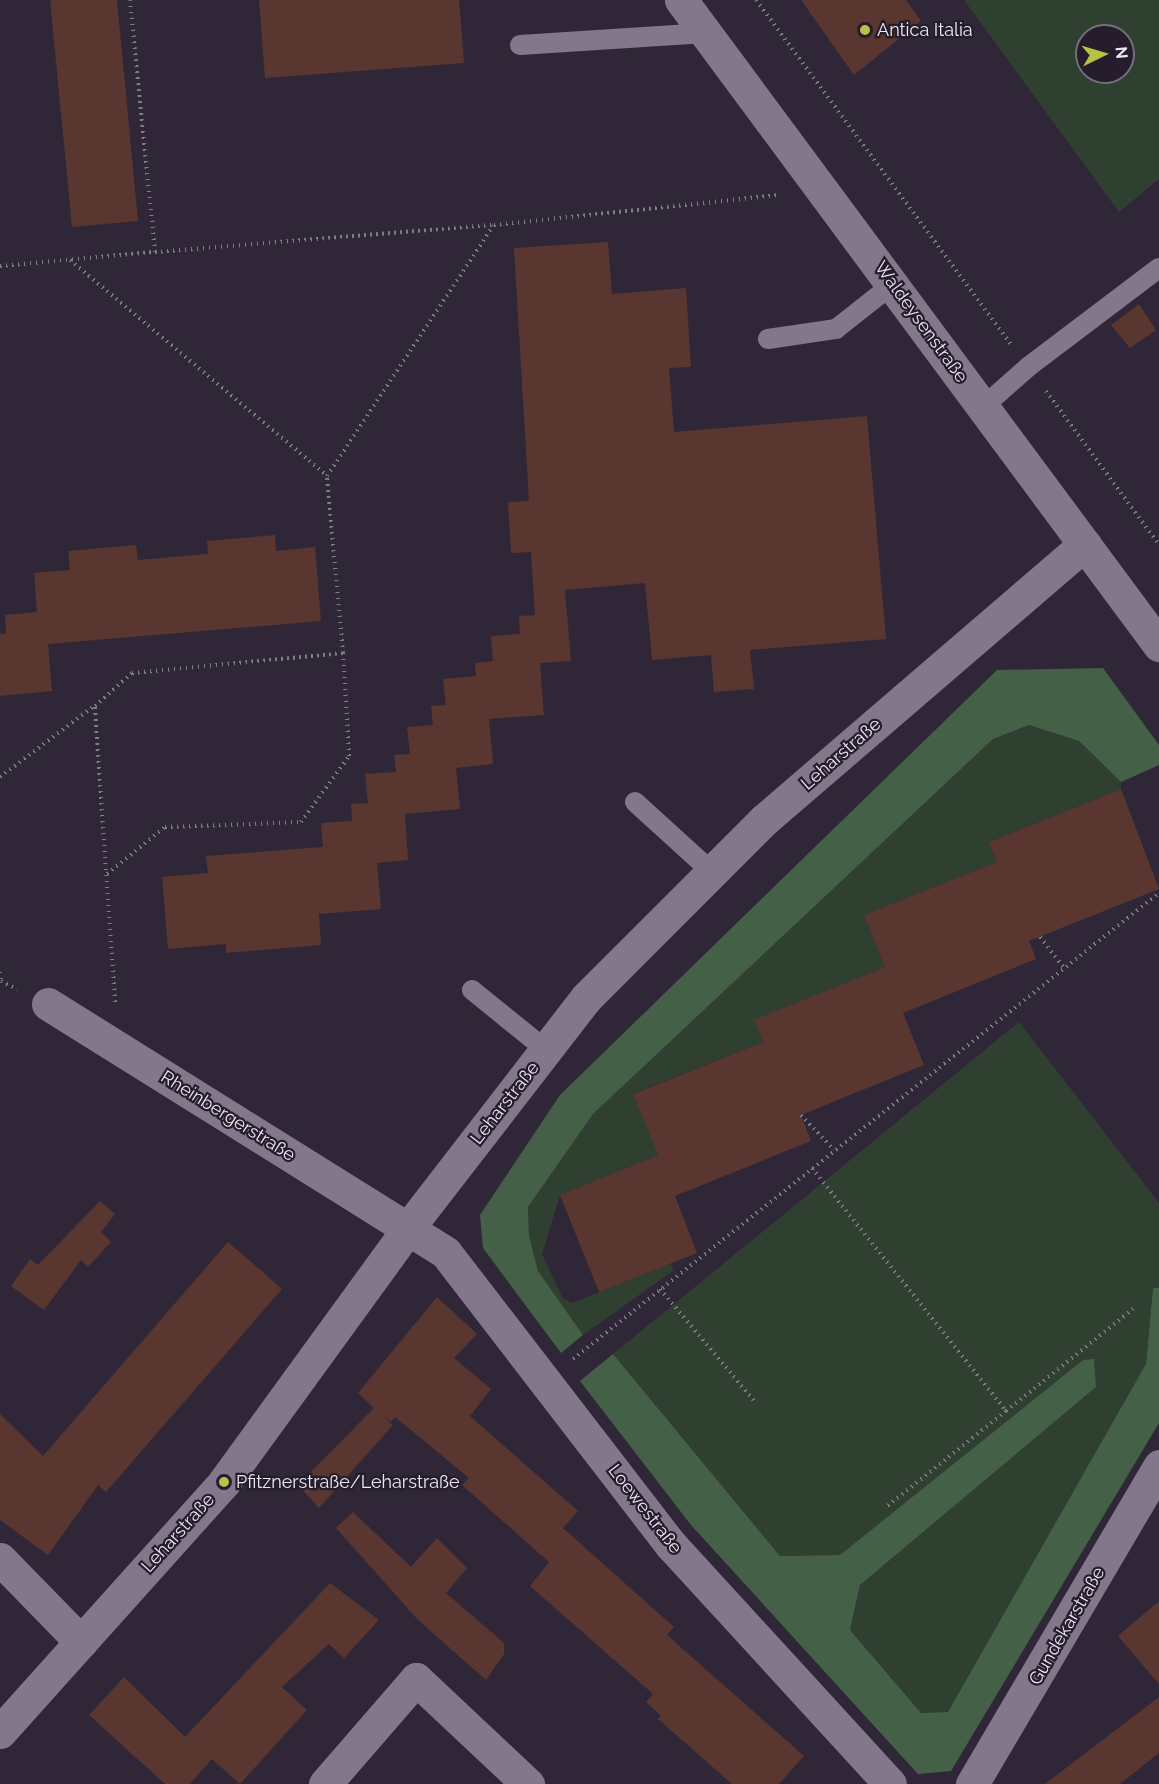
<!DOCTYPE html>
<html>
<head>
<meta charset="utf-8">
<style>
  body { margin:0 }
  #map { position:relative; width:1159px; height:1784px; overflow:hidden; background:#2f2737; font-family:Raleway,sans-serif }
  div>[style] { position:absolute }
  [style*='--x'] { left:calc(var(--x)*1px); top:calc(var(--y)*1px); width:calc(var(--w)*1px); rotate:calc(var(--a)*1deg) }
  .green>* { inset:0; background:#2f4031 }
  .forest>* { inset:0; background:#446148 }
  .building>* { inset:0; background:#5a3630 }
  .path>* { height:4px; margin-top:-2px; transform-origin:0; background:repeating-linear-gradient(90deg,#817a88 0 1.5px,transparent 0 6px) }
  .service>* { height:20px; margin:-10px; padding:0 10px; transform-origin:10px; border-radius:10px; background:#82778b }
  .minor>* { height:33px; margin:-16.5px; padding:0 16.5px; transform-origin:16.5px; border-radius:16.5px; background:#82778b }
  .tertiary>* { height:33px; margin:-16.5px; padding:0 16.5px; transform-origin:16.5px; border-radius:16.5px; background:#82778b }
  .dots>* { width:16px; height:16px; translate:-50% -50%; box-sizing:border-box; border:3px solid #251d2c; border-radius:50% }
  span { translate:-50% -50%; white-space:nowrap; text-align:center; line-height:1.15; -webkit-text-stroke:4.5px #251d2c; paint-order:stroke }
  .poi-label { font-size:18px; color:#ebe6f0 }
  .left { translate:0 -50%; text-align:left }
  .street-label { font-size:18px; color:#ebe6f0 }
  .north { position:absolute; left:1075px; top:24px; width:60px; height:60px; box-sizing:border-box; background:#251d2c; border:2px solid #746d7a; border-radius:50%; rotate:85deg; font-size:16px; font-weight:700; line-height:24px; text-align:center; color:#ebe6f0 }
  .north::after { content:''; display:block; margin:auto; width:21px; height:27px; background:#b8c147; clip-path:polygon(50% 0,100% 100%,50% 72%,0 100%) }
</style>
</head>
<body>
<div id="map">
  <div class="green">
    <i style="clip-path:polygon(evenodd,964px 0,1159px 0,1159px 179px,1119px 212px,964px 0,1087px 36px,1123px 36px,1123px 72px,1087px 72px,1087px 36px)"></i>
    <i style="clip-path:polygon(1029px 725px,1079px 741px,1121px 782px,1121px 789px,989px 842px,997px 862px,864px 915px,885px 967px,755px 1020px,763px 1042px,634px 1093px,658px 1155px,560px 1195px,542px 1254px,563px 1299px,573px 1303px,670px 1263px,674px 1270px,583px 1335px,538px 1271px,529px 1236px,528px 1207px,593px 1114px,993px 739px)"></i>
    <i style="clip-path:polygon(1019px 1022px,1159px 1203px,1159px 1288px,1153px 1289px,1146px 1364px,1111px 1430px,948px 1712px,921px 1713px,850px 1630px,860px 1585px,1096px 1387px,1083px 1360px,840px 1555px,780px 1556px,613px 1354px)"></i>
  </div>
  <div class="forest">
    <i style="clip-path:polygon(1103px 668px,1159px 745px,1159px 765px,1121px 782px,1079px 741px,1029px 725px,993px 739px,593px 1114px,528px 1207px,529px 1236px,538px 1271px,583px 1335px,561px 1353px,483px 1248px,480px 1215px,560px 1095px,997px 670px)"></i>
    <i style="clip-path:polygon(1153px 1288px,1159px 1288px,1159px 1423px,951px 1771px,918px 1774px,691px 1525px,580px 1381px,613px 1354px,780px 1556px,840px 1555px,1083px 1360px,1094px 1359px,1096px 1387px,860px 1585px,850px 1630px,921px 1713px,948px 1712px,1146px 1364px)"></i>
  </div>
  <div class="building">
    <i style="clip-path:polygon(50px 0,117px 0,138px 221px,72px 227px)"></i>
    <i style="clip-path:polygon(259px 0,459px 0,464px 63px,265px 78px)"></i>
    <i style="clip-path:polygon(801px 0,906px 0,921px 21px,854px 75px)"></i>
    <i style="clip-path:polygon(608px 242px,612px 294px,686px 288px,691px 367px,669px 368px,674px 432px,867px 416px,886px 639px,750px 650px,754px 689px,714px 692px,711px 655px,652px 660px,645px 583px,565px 590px,571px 661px,540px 663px,544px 715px,489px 719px,493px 764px,456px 768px,460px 809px,405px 814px,408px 860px,377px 863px,381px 909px,319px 914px,321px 945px,226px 953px,226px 944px,168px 949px,162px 877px,208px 873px,206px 856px,323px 847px,321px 823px,352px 821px,351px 804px,368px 803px,365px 774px,396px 772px,394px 755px,410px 754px,407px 727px,433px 725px,431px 706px,446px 705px,443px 679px,476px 676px,475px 663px,493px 661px,491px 636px,520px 634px,519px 616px,535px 615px,531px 552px,511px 553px,508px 502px,529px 501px,514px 248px)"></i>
    <i style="clip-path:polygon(1139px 304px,1156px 330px,1130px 348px,1111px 325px)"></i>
    <i style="clip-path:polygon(275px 535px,276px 551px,315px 547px,321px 621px,48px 644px,52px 691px,0 696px,0 634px,6px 634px,5px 615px,37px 612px,34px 573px,70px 570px,68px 551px,136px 545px,138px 560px,208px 554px,207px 541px)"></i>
    <i style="clip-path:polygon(1121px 789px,1159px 889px,1029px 941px,1036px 959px,903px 1013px,924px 1065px,801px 1115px,811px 1141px,675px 1196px,697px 1253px,599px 1292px,560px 1195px,658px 1155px,633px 1094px,763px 1042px,754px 1020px,885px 967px,864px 915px,997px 862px,989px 842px)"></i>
    <i style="clip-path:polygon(100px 1201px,115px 1214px,101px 1232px,111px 1242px,88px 1267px,81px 1260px,44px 1310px,11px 1286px,30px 1259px,38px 1265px)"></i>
    <i style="clip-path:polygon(228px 1242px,282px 1289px,106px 1492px,98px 1485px,48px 1555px,0 1520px,0 1414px,43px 1456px)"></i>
    <i style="clip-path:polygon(437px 1297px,477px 1334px,454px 1358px,491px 1389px,470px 1416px,578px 1511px,563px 1528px,674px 1627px,667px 1635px,804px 1756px,779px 1784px,732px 1784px,658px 1719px,661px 1716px,646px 1702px,653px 1694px,530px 1586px,549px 1562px,462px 1485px,469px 1478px,395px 1417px,391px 1422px,380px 1413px,393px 1425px,319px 1508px,298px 1485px,374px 1408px,358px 1393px)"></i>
    <i style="clip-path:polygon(353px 1512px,411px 1567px,437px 1538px,467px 1568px,446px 1593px,504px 1643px,504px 1654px,486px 1680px,418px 1620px,336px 1528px)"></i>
    <i style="clip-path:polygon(330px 1583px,379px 1620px,344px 1658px,329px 1644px,282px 1687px,307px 1710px,240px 1784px,212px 1759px,190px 1784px,165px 1784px,89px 1715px,124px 1677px,185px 1737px)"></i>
    <i style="clip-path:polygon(1159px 1601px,1159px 1684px,1118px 1636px)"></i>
    <i style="clip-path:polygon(1159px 1697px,1159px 1753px,1120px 1784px,1045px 1784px)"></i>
  </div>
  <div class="path">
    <i style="--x:756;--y:0;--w:428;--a:53.5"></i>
    <i style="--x:155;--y:252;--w:339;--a:-4.6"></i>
    <i style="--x:70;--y:260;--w:336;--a:40"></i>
    <i style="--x:0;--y:266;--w:156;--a:-5.2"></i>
    <i style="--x:155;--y:252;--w:253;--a:-95.7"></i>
    <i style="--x:1046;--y:391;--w:191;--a:53.7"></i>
    <i style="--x:0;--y:777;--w:118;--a:-37.1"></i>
    <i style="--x:107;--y:874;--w:75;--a:-39"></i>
    <i style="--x:165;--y:827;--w:136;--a:-2.1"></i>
    <i style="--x:301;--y:822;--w:82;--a:-54"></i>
    <i style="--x:349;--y:756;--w:103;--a:-93.3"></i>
    <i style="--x:1040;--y:937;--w:39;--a:52"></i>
    <i style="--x:0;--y:972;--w:9;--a:84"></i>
    <i style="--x:1;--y:981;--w:18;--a:27"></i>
    <i style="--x:115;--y:1002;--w:297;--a:-93.9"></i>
    <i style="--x:95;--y:706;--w:50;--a:-41.7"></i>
    <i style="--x:132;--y:673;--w:212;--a:-5.4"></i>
    <i style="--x:343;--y:653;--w:178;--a:-95.2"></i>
    <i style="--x:327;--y:476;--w:301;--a:-56.4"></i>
    <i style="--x:494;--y:225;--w:287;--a:-6"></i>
    <i style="--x:801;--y:1115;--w:48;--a:46.7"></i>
    <i style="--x:812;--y:1168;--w:311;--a:51.4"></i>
    <i style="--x:1006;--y:1411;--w:154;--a:141.3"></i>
    <i style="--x:660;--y:1289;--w:149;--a:49.9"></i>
    <i style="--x:573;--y:1359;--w:749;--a:-38.49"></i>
    <i style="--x:1006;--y:1411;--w:163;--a:-38.8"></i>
  </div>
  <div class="service">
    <i style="--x:520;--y:45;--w:186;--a:-3.7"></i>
    <i style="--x:768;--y:339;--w:69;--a:-8.4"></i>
    <i style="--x:836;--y:329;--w:73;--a:-38.3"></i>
    <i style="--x:983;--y:407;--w:60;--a:-41.6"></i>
    <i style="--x:1028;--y:367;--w:164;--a:-37.1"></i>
    <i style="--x:635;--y:802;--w:104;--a:42.3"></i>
    <i style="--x:472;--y:990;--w:95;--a:39"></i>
  </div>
  <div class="minor">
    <i style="--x:48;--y:1004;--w:469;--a:32"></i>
    <i style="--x:446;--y:1253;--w:369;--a:52.4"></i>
    <i style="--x:671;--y:1545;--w:324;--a:47.5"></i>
    <i style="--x:0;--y:1559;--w:116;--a:45.7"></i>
    <i style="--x:0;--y:1732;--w:336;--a:-48.1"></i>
    <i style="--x:224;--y:1482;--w:315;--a:-54"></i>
    <i style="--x:409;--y:1227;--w:289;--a:-52.3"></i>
    <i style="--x:586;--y:998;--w:252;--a:-45"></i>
    <i style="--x:764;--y:820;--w:423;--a:-40.7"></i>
    <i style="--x:325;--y:1784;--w:139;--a:-49.1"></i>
    <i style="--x:416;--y:1679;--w:154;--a:43.2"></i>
    <i style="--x:972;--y:1784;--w:369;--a:-59.5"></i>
  </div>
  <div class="tertiary">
    <i style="--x:681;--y:0;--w:803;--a:53.46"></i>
  </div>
  <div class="dots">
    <i style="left:865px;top:30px;background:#b8c147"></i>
    <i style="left:224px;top:1482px;background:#b8c147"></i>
  </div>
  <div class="poi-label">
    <span class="left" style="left:877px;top:30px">Antica Italia</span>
    <span class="left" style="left:236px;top:1482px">Pfitznerstraße/Leharstraße</span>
  </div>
  <div class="street-label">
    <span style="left:921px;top:322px;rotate:54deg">Waldeysenstraße</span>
    <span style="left:841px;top:754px;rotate:-41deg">Leharstraße</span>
    <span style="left:505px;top:1103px;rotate:-52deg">Leharstraße</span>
    <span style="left:228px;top:1116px;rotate:32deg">Rheinbergerstraße</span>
    <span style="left:645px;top:1509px;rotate:52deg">Loewestraße</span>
    <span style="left:178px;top:1533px;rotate:-48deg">Leharstraße</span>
    <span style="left:1067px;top:1626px;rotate:-60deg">Gundekarstraße</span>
  </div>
  <div class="north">N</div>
</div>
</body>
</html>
